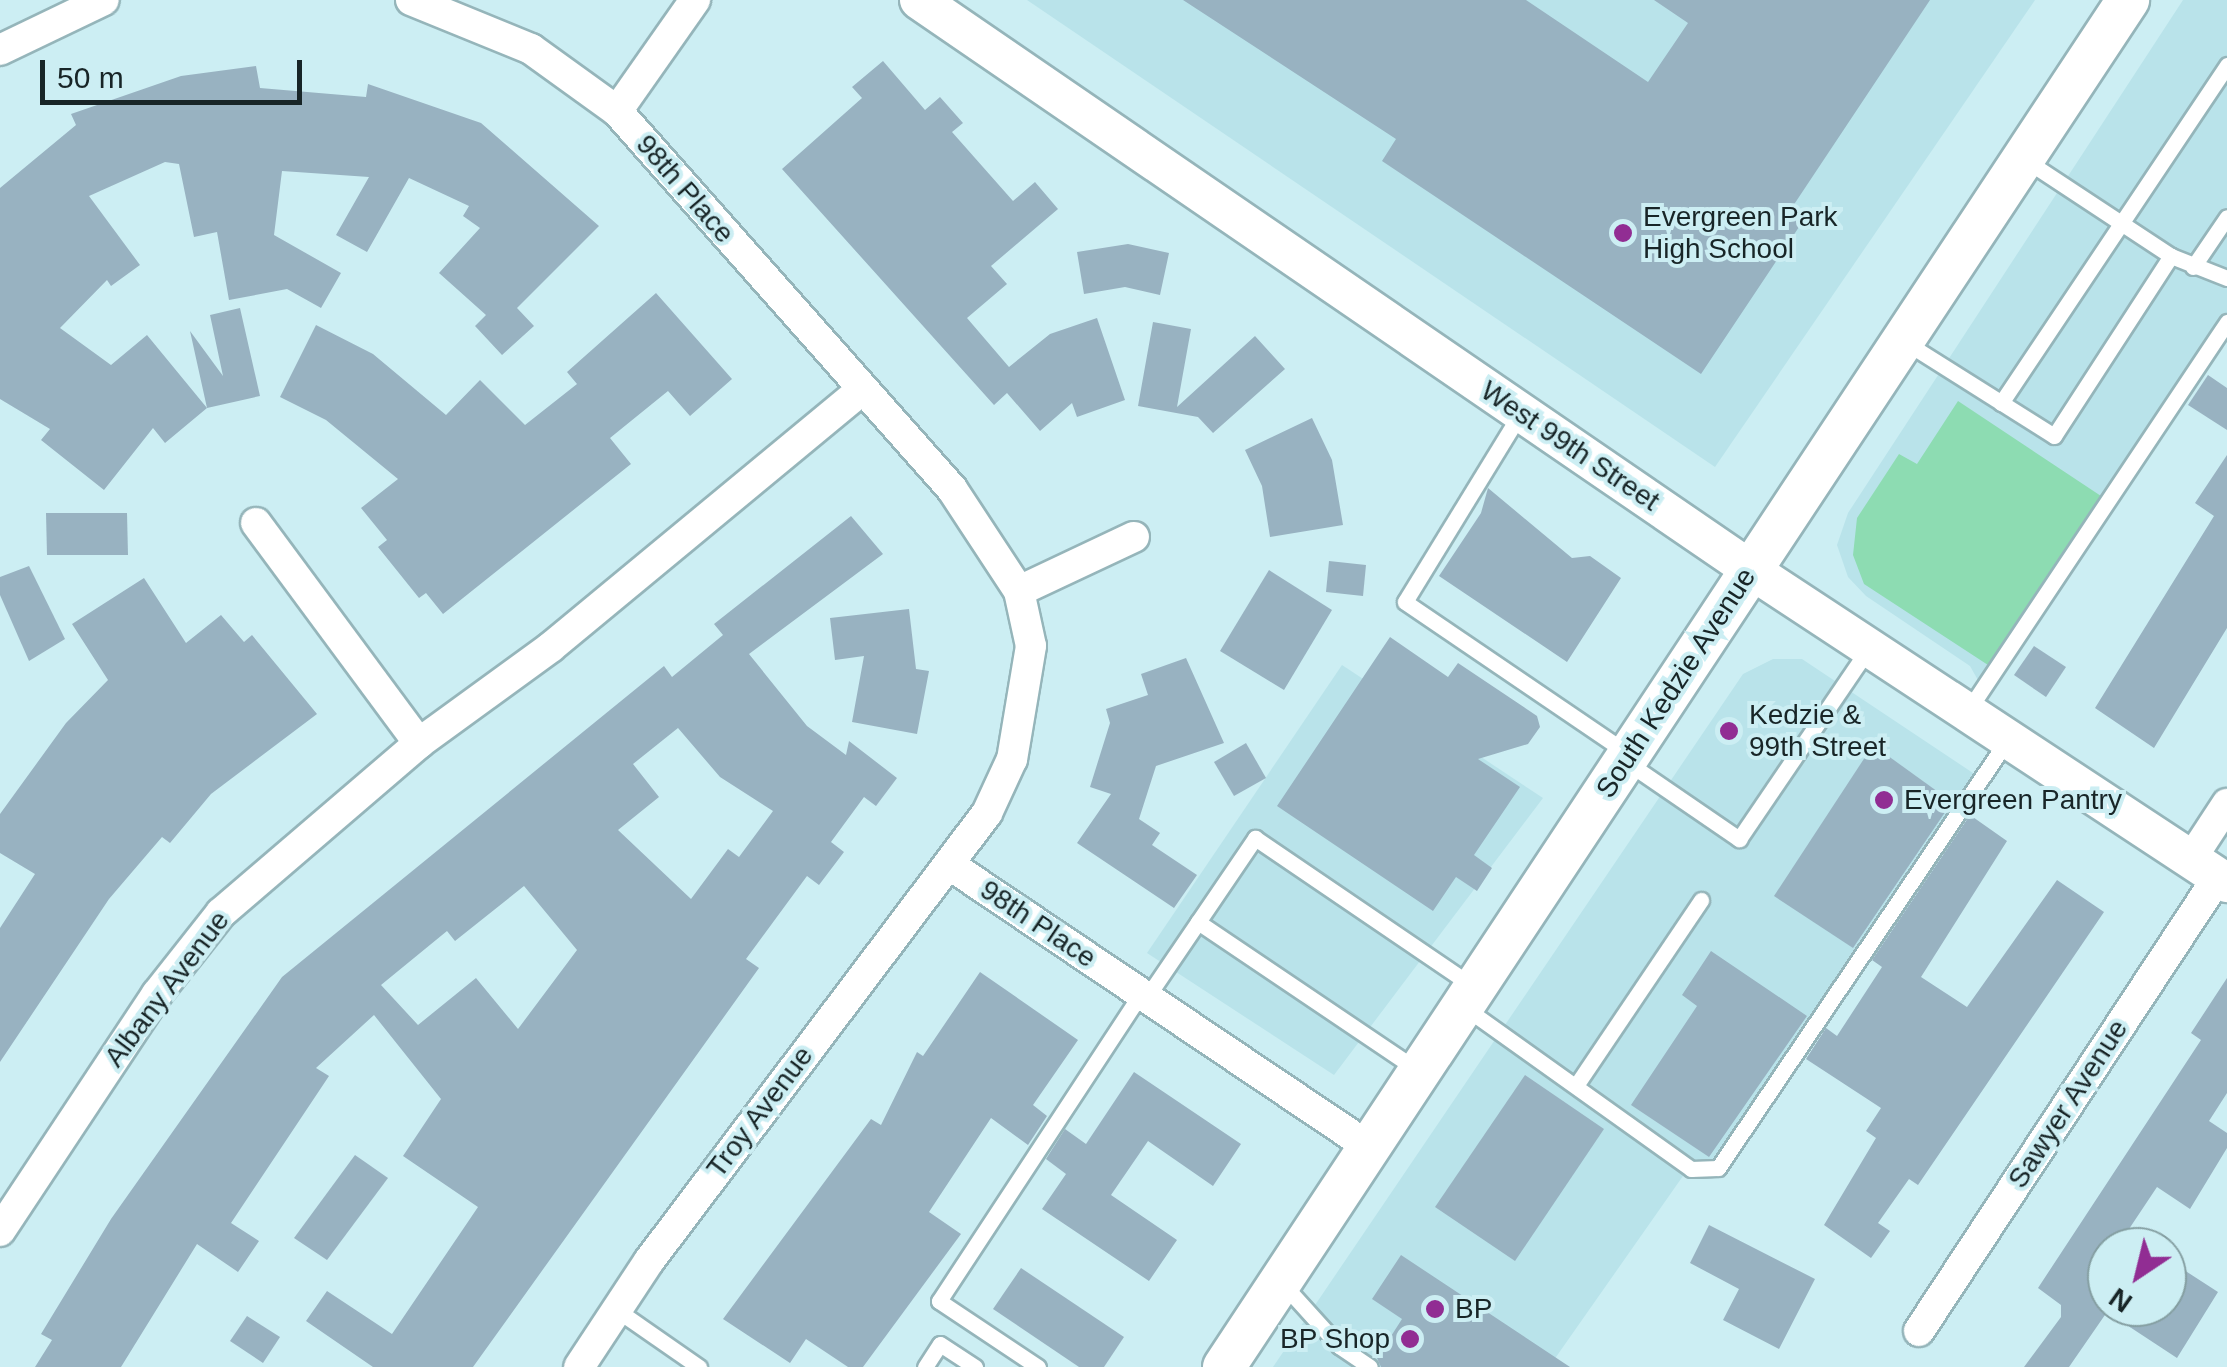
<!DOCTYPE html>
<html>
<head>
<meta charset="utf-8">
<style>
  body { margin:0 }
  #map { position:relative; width:2227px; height:1367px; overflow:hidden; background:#cceef3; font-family:Helvetica,sans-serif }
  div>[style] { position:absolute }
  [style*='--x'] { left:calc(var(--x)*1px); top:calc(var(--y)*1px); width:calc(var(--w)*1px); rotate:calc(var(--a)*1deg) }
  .built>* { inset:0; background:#b9e3ea }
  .green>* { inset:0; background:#8ddcb2 }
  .building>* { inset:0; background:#98b2c1 }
  .roads { filter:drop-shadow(2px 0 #95b5ba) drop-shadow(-2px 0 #95b5ba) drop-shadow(0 2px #95b5ba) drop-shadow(0 -2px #95b5ba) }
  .service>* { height:15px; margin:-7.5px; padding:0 7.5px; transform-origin:7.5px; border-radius:7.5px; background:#fff }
  .minor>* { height:30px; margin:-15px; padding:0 15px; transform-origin:15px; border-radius:15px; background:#fff }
  .tertiary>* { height:38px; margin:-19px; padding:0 19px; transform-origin:19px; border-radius:19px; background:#fff }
  .secondary>* { height:42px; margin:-21px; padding:0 21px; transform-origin:21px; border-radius:21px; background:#fff }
  .dots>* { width:28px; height:28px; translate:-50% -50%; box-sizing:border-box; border:5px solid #cceef3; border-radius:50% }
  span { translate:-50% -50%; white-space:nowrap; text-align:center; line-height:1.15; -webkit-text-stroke:8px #cceef3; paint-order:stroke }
  .street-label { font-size:28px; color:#182527 }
  .poi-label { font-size:28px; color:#182527 }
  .left { translate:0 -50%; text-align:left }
  .right { translate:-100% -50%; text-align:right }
  .north { position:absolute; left:2087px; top:1227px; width:100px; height:100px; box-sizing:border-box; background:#cceef3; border:2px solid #849ea1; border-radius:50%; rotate:215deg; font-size:28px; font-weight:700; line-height:40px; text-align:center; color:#182527 }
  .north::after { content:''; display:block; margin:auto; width:35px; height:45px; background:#912d93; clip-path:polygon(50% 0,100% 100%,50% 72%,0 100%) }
  .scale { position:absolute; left:40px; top:60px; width:262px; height:45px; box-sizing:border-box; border:5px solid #182527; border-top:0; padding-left:12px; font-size:30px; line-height:35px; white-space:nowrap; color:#182527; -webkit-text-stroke:8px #cceef3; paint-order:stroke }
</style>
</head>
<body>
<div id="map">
  <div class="built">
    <i style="clip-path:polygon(1027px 0,2035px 0,1715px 467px)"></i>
    <i style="clip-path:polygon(2183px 0,2227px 0,2227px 322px,1983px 689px,1970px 666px,1866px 596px,1848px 577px,1837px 545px,1848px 513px)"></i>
    <i style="clip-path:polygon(1773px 659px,1802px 659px,1982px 779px,1718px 1168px,1690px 1166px,1549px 1367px,1273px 1367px,1743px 674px)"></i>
    <i style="clip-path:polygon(1342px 665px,1543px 798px,1334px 1075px,1147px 953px)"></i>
  </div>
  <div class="green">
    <i style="clip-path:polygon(1958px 401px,2101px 496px,1988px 665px,1864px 584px,1853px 555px,1857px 518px,1899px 454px,1917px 464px)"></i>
  </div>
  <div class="building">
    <i style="clip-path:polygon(1183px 0,1526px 0,1648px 82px,1688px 23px,1654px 0,1930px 0,1789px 212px,1803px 221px,1701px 374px,1382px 161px,1396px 139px)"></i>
    <i style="clip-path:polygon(883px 61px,925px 110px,940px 97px,963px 123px,952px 132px,1013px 201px,1035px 182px,1058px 209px,991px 266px,1007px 284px,967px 318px,1009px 367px,1050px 334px,1097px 318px,1125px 400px,1077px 417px,1072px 403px,1040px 431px,1007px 393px,994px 405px,782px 169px,862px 98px,852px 87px)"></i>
    <i style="clip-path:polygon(256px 66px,260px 88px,366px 97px,368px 84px,481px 123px,599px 226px,517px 308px,534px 326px,502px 355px,475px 326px,486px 315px,439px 273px,480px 228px,463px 216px,469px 206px,409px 178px,367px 252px,336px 235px,369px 177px,282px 171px,274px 235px,341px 273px,321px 308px,287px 289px,229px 300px,217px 232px,194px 237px,179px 164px,165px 162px,89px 196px,140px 265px,111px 286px,107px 280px,60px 328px,111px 365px,147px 335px,207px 408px,165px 443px,153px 428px,104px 490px,41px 440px,50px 429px,0 399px,0 188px,76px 125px,71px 114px,181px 76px)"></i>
    <i style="clip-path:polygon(1128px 244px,1169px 253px,1160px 295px,1125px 287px,1084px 294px,1077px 252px)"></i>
    <i style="clip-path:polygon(656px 293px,732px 379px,690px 416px,668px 391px,610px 438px,631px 464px,443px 614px,426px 593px,419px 598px,378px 547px,387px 540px,361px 508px,398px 479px,326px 420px,280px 397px,316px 325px,373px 354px,446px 415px,480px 380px,525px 425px,577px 384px,567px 372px)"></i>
    <i style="clip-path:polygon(240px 308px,260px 396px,207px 408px,190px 331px,223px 376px,210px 315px)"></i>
    <i style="clip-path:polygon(1153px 322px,1191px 329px,1177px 407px,1255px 336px,1285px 369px,1213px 433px,1198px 417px,1138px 406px)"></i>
    <i style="clip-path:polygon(2208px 375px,2227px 388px,2227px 430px,2188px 405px)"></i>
    <i style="clip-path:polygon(1312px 418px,1332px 460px,1343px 525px,1270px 537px,1262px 486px,1245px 450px)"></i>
    <i style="clip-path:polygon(2227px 455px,2227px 628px,2154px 748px,2095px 708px,2214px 516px,2195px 503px)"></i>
    <i style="clip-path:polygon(1488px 488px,1572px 558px,1590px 556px,1621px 578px,1567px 662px,1439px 576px,1481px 513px)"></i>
    <i style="clip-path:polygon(46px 513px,127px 513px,128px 555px,47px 555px)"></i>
    <i style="clip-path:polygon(evenodd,851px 516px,883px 554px,749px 654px,807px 726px,846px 755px,849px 741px,897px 778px,876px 806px,864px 797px,831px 842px,844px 852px,819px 885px,807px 876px,746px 959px,759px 968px,473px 1367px,373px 1367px,306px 1321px,327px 1291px,392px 1334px,478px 1207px,403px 1156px,441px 1099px,374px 1015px,316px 1068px,329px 1076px,231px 1223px,259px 1241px,238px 1272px,197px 1244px,121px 1367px,35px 1367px,52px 1340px,41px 1334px,111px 1219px,282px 977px,664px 666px,672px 677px,723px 635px,714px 624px,851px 516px,678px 728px,720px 777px,773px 811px,739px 857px,728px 849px,691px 899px,618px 830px,659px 797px,633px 764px,678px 728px,851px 516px,524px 886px,577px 950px,518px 1029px,476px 978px,418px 1025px,381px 985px,447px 931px,455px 941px,524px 886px)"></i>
    <i style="clip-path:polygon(1329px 561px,1366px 565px,1363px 596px,1326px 592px)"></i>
    <i style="clip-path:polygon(29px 566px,65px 639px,29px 661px,0 595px,0 577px)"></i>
    <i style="clip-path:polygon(1269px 570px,1332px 610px,1284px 690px,1220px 651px)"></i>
    <i style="clip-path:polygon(144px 578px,186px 643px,221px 615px,244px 642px,252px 635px,317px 714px,211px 794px,170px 843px,162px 837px,109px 899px,0 1062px,0 928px,35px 874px,0 853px,0 814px,66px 723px,108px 680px,72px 624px)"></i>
    <i style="clip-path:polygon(909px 609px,916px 669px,929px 671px,917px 734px,852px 722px,864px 656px,835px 660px,830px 618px)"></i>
    <i style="clip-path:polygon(1390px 637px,1448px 677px,1458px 663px,1537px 716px,1540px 727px,1528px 744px,1478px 759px,1520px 787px,1474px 855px,1492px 868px,1477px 891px,1456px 877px,1433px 911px,1277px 806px)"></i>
    <i style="clip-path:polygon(2034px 646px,2066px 667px,2046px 697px,2014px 675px)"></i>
    <i style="clip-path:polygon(1186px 658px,1224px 743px,1156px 766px,1139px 819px,1160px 833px,1152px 845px,1197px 875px,1174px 908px,1077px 843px,1111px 794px,1090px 787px,1110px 723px,1106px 709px,1148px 695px,1141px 674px)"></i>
    <i style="clip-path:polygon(1246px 743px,1266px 778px,1234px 796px,1214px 762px)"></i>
    <i style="clip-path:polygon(1873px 745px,1952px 802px,1853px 948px,1774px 896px)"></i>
    <i style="clip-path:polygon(1970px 815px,2007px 841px,1921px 977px,1967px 1007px,2057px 880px,2104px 912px,1918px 1185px,1909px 1179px,1878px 1223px,1890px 1231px,1871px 1258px,1824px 1225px,1876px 1138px,1866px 1131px,1881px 1108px,1806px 1059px,1826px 1028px,1837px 1036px,1882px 967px,1872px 960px)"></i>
    <i style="clip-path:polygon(1711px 951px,1807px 1016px,1709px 1157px,1631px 1105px,1697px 1006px,1682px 995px)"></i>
    <i style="clip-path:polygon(980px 972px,1078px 1040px,1033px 1105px,1047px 1116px,1028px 1145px,991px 1118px,929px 1212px,961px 1234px,863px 1367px,848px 1367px,806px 1339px,790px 1363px,723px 1319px,871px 1119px,881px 1125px,917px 1052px,923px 1056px)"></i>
    <i style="clip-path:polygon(2227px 978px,2227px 1093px,2209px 1121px,2227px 1133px,2227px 1148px,2190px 1209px,2157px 1187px,2117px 1247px,2107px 1247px,2107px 1307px,2167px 1307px,2184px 1270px,2218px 1292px,2177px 1358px,2107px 1312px,2069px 1367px,2024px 1367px,2061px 1317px,2061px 1305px,2038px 1288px,2201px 1040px,2191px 1033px)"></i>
    <i style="clip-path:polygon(1134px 1072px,1241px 1144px,1213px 1186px,1148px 1141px,1111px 1195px,1177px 1240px,1149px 1281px,1042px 1209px,1066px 1174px,1046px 1159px,1065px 1129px,1086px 1144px)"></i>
    <i style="clip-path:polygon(1525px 1075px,1604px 1129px,1515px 1261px,1435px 1207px)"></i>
    <i style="clip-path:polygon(355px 1155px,388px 1178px,327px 1260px,294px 1238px)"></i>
    <i style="clip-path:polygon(1709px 1225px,1815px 1279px,1779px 1349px,1723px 1320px,1739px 1289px,1690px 1263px)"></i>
    <i style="clip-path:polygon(1401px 1255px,1570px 1367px,1381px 1367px,1377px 1358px,1402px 1319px,1372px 1299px)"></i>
    <i style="clip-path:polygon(1021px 1268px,1124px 1337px,1104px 1367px,1079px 1367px,993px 1309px)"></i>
    <i style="clip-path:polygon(247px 1316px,280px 1337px,263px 1363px,230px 1341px)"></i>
  </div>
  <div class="roads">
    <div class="service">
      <i style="--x:2027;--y:161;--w:173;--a:33.4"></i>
      <i style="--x:2171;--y:256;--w:60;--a:21.4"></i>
      <i style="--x:2193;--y:267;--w:60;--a:-55.8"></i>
      <i style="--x:1905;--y:342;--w:176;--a:32.2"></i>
      <i style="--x:2054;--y:436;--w:215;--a:-57"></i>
      <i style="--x:2001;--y:403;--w:407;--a:-56.2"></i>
      <i style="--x:1520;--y:414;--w:220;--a:121.5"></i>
      <i style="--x:1405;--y:602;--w:267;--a:34.2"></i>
      <i style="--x:1967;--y:712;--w:469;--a:-56.3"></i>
      <i style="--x:1628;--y:763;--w:135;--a:34.4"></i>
      <i style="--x:1739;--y:839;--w:231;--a:-55.8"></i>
      <i style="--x:1147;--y:997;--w:91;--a:-55.8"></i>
      <i style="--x:1464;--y:1007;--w:279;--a:35.5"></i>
      <i style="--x:1691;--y:1169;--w:27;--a:-2"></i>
      <i style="--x:1718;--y:1168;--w:518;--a:-55.94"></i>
      <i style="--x:1416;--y:1069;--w:263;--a:-146"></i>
      <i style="--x:1198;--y:922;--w:102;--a:-55.8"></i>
      <i style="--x:1255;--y:838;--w:261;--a:34.2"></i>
      <i style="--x:1577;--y:1084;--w:222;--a:-56"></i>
      <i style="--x:1283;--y:1284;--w:84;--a:47.9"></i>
      <i style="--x:1339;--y:1346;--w:37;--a:34"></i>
      <i style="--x:617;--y:1310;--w:100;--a:34.8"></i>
      <i style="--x:925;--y:1367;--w:27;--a:-57"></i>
      <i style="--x:940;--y:1344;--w:42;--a:33.3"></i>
      <i style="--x:1038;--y:1367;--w:119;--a:-146.3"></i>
      <i style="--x:939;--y:1301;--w:368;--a:-56.7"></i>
    </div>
    <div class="minor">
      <i style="--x:411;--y:0;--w:130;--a:22.2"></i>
      <i style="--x:531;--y:49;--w:106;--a:35.8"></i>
      <i style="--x:617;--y:111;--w:505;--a:48.45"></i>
      <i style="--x:952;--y:489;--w:122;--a:56.7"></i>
      <i style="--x:1019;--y:591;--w:56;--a:77.7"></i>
      <i style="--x:1031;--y:646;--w:115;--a:99.5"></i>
      <i style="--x:1012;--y:759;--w:60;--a:114.8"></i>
      <i style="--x:987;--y:813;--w:561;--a:127.03"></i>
      <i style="--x:649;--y:1261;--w:127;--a:123.4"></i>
      <i style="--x:0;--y:50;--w:115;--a:-25.7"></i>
      <i style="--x:617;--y:111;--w:136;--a:-54.9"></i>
      <i style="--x:256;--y:523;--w:274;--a:53.5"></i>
      <i style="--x:1019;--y:591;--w:127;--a:-25.2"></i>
      <i style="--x:2191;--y:859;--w:66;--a:-56.8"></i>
      <i style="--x:950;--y:865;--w:505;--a:33.94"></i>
      <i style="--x:0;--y:1231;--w:284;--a:-56.5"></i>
      <i style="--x:157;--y:994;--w:103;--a:-51.7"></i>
      <i style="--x:221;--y:913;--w:261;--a:-40.6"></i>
      <i style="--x:419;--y:743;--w:163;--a:-36"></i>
      <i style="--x:551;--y:647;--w:403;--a:-39.6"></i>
      <i style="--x:1919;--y:1331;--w:544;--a:-56.63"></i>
    </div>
    <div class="tertiary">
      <i style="--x:919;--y:0;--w:1009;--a:34.41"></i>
      <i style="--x:1751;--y:570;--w:570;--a:33.33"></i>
    </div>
    <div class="secondary">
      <i style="--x:1224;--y:1367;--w:1639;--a:-56.52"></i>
    </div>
  </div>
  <div class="dots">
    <i style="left:1623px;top:233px;background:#912d93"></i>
    <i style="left:1729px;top:731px;background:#912d93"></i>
    <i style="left:1884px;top:800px;background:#912d93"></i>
    <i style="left:1435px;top:1309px;background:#912d93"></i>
    <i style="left:1410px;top:1339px;background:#912d93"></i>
  </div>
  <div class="street-label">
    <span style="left:685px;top:189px;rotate:49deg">98th Place</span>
    <span style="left:1570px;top:446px;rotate:34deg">West 99th Street</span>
    <span style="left:1676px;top:683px;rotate:-57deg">South Kedzie Avenue</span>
    <span style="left:1038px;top:924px;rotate:34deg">98th Place</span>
    <span style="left:167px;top:989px;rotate:-53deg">Albany Avenue</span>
    <span style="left:2068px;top:1104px;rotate:-57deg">Sawyer Avenue</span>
    <span style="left:760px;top:1112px;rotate:-53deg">Troy Avenue</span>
  </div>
  <div class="poi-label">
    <span class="left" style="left:1643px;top:233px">Evergreen Park<br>High School</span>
    <span class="left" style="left:1749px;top:731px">Kedzie &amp;<br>99th Street</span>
    <span class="left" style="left:1904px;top:800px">Evergreen Pantry</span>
    <span class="left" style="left:1455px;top:1309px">BP</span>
    <span class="right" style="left:1390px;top:1339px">BP Shop</span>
  </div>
  <div class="north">N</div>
  <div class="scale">50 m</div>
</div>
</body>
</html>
